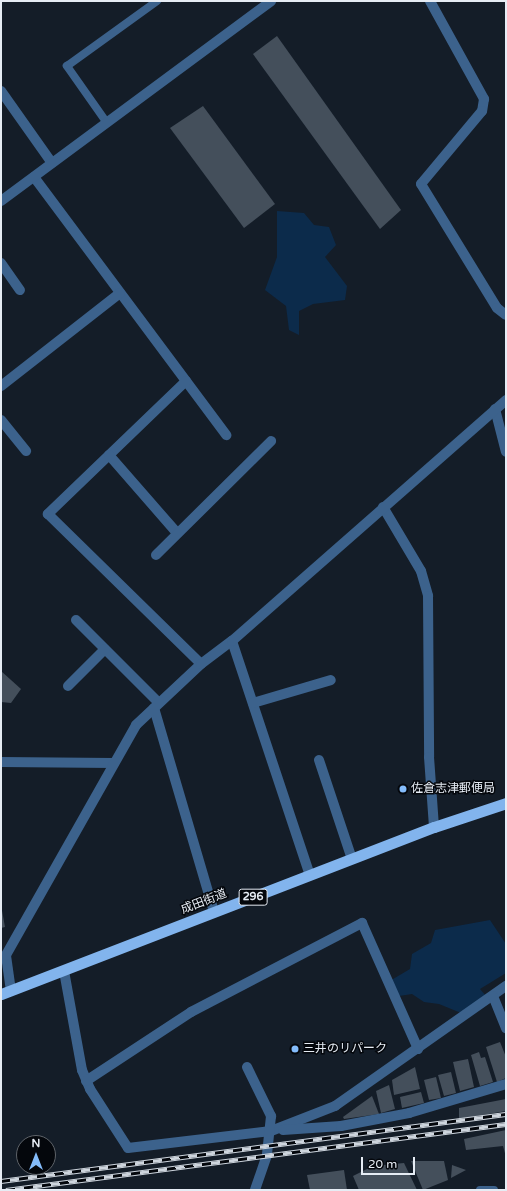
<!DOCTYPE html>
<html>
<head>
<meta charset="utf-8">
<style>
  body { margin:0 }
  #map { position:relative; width:507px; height:1191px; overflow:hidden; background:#141d28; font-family:"Varela Round","Noto Sans JP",sans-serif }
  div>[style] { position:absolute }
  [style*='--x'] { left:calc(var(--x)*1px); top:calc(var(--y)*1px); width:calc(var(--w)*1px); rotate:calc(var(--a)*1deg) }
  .green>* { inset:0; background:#0c2b4b }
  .building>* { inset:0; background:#444f5b }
  .service>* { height:8px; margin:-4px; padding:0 4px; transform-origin:4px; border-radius:4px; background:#3c628c }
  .minor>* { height:10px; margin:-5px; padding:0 5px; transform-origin:5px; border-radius:5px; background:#3c628c }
  .tertiary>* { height:10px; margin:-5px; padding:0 5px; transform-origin:5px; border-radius:5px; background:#3c628c }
  .trunk>* { height:11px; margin:-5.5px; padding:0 5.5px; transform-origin:5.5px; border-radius:5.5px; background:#82b4ed }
  .rail>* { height:4.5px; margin-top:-2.25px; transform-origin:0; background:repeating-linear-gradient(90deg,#04070c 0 9px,#ced5dd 0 18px); box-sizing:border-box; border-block:1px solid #ced5dd }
  .dots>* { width:11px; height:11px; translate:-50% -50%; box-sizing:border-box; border:2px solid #04070c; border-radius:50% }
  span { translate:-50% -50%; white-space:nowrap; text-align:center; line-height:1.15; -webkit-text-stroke:3px #04070c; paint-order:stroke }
  .shield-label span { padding:1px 3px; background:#04070c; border:1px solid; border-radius:3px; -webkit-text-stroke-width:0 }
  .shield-label { font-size:11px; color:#e6ecf4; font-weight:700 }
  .poi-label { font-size:12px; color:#e6ecf4 }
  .left { translate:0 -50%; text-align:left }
  .street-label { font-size:12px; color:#e6ecf4 }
  .frame { position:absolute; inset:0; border:2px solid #e6ecf4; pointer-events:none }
  .north { position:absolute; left:16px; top:1135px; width:40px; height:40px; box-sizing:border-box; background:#04070c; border:1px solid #5e6369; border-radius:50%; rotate:0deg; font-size:11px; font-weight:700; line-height:16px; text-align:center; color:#e6ecf4 }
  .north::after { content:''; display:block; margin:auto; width:14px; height:18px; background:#84bcfb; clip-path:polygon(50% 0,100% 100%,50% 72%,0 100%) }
  .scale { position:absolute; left:361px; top:1157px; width:54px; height:18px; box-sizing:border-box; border:2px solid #e6ecf4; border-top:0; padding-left:5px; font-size:12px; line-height:14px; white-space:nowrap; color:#e6ecf4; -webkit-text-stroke:3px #04070c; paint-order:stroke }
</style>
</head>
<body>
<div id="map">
  <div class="green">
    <i style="clip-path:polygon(277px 211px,304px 213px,314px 225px,329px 227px,336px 245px,325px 257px,347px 286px,345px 300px,313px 304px,299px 311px,299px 335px,289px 330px,286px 306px,265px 290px,277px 257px)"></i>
    <i style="clip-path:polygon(490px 920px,506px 944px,506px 973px,480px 989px,486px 996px,466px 1015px,439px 1004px,424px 1002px,412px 994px,399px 996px,388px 982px,410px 969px,412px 954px,431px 943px,435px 930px)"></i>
  </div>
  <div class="building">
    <i style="clip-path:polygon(277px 36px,401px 210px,380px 229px,253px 54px)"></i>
    <i style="clip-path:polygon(203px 106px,275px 204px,244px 228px,170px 128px)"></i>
    <i style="clip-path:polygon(1px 671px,21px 689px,11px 703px,1px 702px)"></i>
    <i style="clip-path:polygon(1px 905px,5px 927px,1px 928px)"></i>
    <i style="clip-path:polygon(500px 1042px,506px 1057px,506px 1078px,497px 1082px,486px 1047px)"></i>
    <i style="clip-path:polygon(479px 1052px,481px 1058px,485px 1057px,493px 1082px,480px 1086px,471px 1055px)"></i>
    <i style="clip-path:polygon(468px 1059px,474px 1087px,460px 1091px,453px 1062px)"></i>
    <i style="clip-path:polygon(415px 1067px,420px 1089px,394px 1095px,392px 1080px)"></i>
    <i style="clip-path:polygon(451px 1072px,456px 1093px,444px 1096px,438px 1075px)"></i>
    <i style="clip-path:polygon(436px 1077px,441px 1098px,429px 1100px,424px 1080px)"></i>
    <i style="clip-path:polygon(389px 1085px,395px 1109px,381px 1113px,376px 1091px)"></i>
    <i style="clip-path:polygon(421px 1092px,424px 1103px,402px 1108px,400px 1097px)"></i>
    <i style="clip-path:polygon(372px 1096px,379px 1114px,344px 1119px,343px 1117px)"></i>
    <i style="clip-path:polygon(506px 1099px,506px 1111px,459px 1119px,459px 1108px)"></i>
    <i style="clip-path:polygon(506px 1130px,506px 1157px,503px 1146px,466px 1150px,464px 1139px)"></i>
    <i style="clip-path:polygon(411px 1161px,444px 1161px,448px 1180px,423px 1190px)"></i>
    <i style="clip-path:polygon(404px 1163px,417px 1190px,359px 1190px,353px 1176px,373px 1166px)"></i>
    <i style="clip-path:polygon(452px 1165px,466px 1170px,451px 1178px)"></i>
    <i style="clip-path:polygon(344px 1170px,347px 1190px,310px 1190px,307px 1175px)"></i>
  </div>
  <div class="service">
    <i style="--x:107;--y:123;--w:70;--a:-125.1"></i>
    <i style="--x:67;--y:66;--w:111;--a:-35.8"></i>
    <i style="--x:480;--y:1190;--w:14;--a:0"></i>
  </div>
  <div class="minor">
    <i style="--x:430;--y:1;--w:112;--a:61.1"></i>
    <i style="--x:484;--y:99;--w:12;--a:99"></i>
    <i style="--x:482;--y:111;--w:95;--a:129.9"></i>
    <i style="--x:421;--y:184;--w:145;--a:58.5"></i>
    <i style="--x:497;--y:308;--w:11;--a:38"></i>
    <i style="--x:1;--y:91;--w:88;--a:54.7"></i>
    <i style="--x:34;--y:177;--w:322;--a:53.3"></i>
    <i style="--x:1;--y:263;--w:33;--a:55"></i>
    <i style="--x:186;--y:381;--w:192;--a:136.1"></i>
    <i style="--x:48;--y:514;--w:214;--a:44.4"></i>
    <i style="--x:1;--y:386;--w:151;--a:-38"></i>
    <i style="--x:495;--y:409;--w:44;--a:75.7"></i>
    <i style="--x:1;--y:420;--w:40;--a:51"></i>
    <i style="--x:109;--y:455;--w:103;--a:48.9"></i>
    <i style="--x:383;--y:507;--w:74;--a:59.3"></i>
    <i style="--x:421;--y:571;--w:26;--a:74"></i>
    <i style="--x:428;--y:596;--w:161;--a:89.6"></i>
    <i style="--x:429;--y:757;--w:70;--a:85.9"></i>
    <i style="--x:156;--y:555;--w:162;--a:-44.7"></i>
    <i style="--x:76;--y:620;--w:117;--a:45"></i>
    <i style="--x:232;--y:641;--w:247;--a:71.6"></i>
    <i style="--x:68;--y:686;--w:52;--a:-45"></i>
    <i style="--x:253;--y:703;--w:81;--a:-16.4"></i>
    <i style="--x:154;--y:708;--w:213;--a:73.6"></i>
    <i style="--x:319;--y:760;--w:104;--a:71.6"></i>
    <i style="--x:1;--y:762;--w:113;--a:0.5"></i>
    <i style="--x:64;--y:971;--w:101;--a:79.7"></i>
    <i style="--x:82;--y:1070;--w:21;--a:67"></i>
    <i style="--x:90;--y:1089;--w:70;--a:57.2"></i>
    <i style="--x:128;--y:1148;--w:144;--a:-6.8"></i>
    <i style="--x:271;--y:1131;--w:69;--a:-21.3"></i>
    <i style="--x:335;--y:1106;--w:209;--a:-35.1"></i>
    <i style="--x:11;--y:991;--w:36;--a:-98"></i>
    <i style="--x:6;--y:955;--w:264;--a:-60.5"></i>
    <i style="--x:136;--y:725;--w:89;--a:-43.2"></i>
    <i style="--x:201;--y:664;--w:39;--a:-37"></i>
    <i style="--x:232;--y:641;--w:365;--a:-41.3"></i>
    <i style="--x:493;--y:996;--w:35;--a:68"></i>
    <i style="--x:247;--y:1067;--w:55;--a:63.9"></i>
    <i style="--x:271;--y:1116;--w:39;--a:96"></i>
    <i style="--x:267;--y:1155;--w:37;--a:109"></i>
    <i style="--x:86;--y:1081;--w:126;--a:-33.3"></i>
    <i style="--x:191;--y:1012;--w:193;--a:-27.5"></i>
    <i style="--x:362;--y:923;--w:138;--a:66"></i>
    <i style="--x:283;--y:1130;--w:58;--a:-3.9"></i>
    <i style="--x:341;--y:1126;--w:69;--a:-10.8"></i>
    <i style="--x:409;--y:1113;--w:101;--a:-16.6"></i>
  </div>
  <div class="tertiary">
    <i style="--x:1;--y:201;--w:336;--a:-36.5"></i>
  </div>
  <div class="trunk">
    <i style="--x:1;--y:994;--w:464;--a:-21.1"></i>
    <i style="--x:434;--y:827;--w:76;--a:-18.4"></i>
  </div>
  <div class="rail">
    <i style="--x:1;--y:1181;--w:509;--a:-7.56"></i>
    <i style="--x:6;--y:1190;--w:504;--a:-7.52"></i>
  </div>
  <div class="dots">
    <i style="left:403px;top:789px;background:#84bcfb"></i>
    <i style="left:295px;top:1049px;background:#84bcfb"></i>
  </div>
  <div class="shield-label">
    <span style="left:253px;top:897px">296</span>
  </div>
  <div class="poi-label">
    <span class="left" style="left:411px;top:789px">佐倉志津郵便局</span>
    <span class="left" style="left:303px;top:1049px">三井のリパーク</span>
  </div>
  <div class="street-label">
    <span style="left:204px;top:902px;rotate:-21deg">成田街道</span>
  </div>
  <div class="frame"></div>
  <div class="north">N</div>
  <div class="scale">20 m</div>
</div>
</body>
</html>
